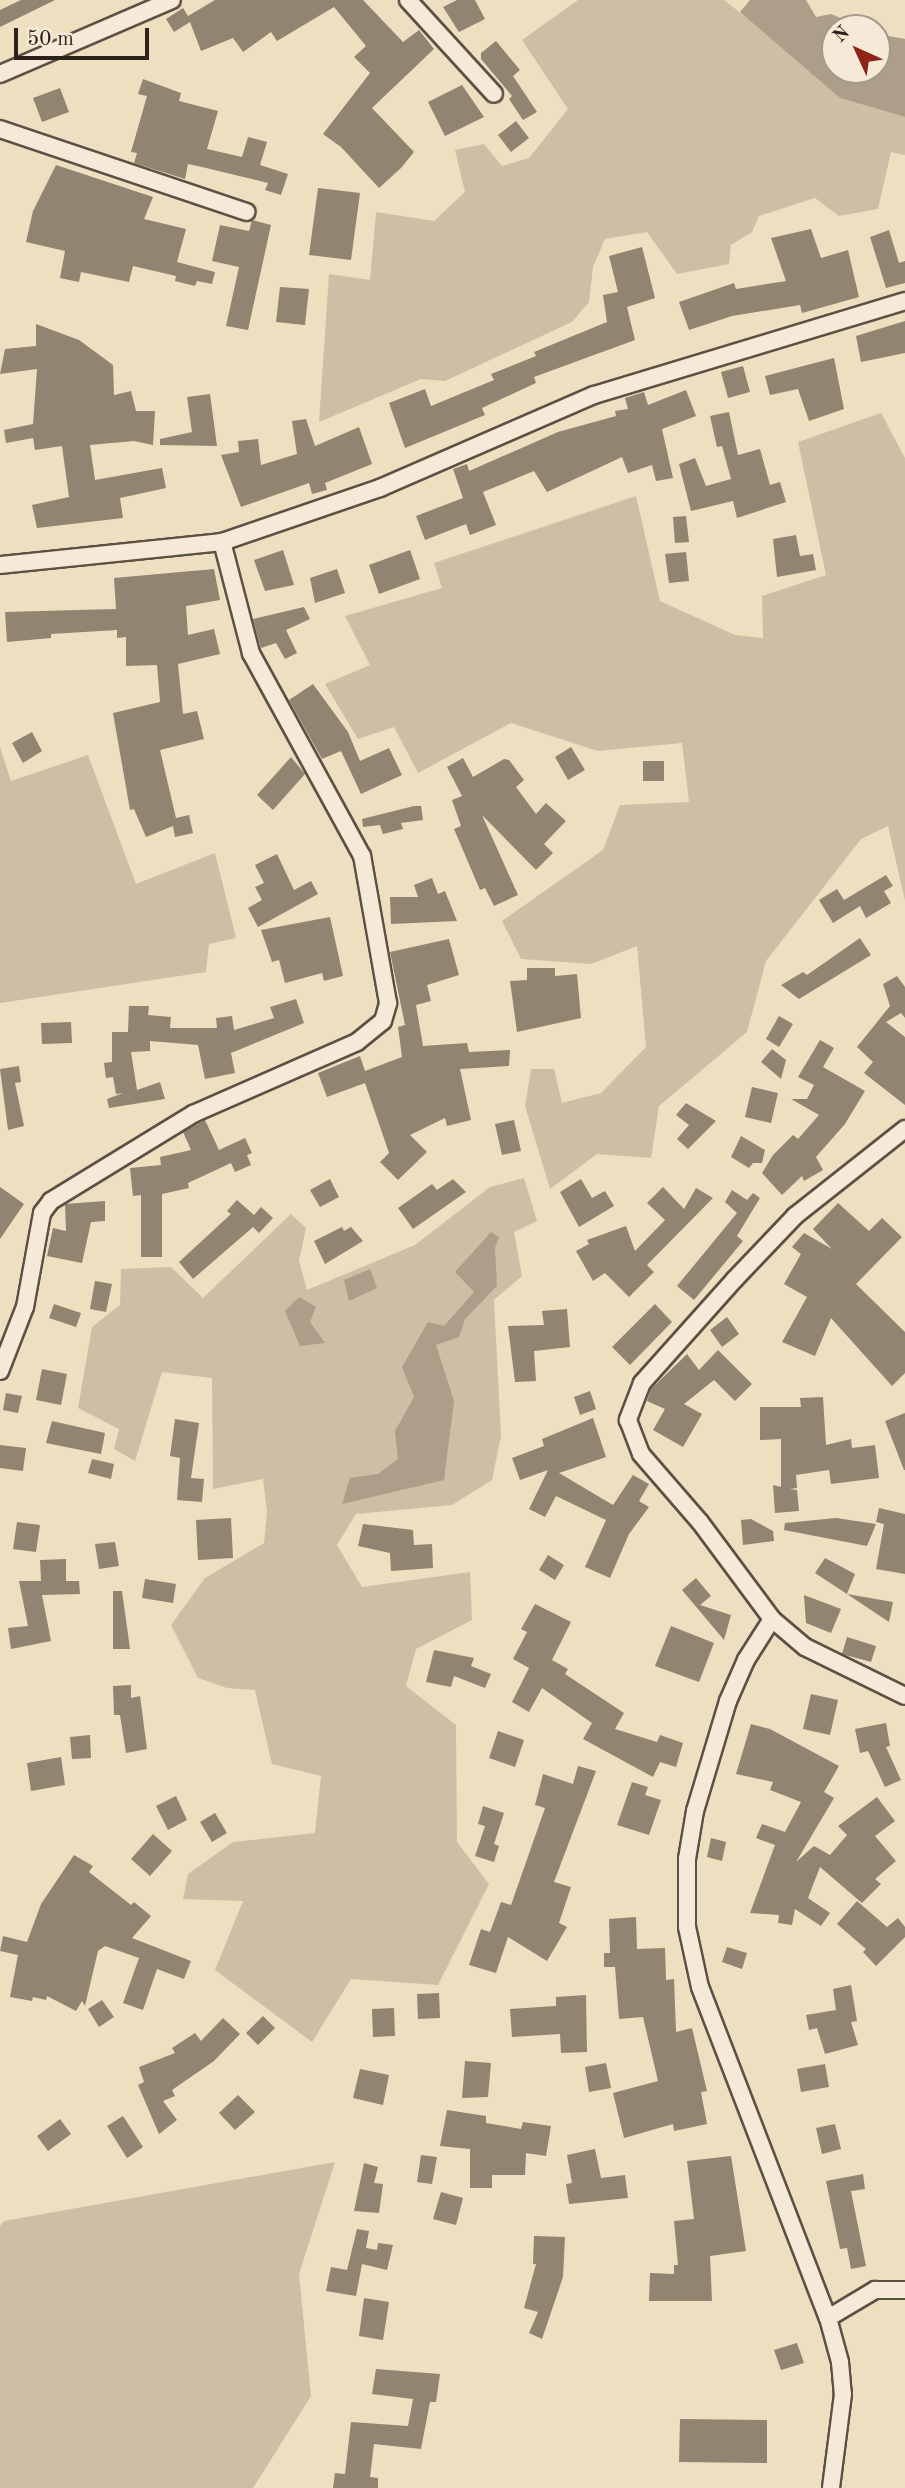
<!DOCTYPE html>
<html>
<head>
<meta charset="utf-8">
<style>
  body { margin:0 }
  #map { position:relative; width:905px; height:2488px; overflow:hidden; background:#eedfc1; font-family:"Old Standard TT",serif }
  div>[style] { position:absolute }
  [style*='--x'] { left:calc(var(--x)*1px); top:calc(var(--y)*1px); width:calc(var(--w)*1px); rotate:calc(var(--a)*1deg) }
  .green>* { inset:0; background:#cdbfa5 }
  .water>* { inset:0; background:#ac9e89 }
  .building>* { inset:0; background:#918471 }
  .roads { filter:drop-shadow(2px 0 #5d5044) drop-shadow(-2px 0 #5d5044) drop-shadow(0 2px #5d5044) drop-shadow(0 -2px #5d5044) }
  .street>* { height:16px; margin:-8px; padding:0 8px; transform-origin:8px; border-radius:8px; background:#f4ead7 }
  span { translate:-50% -50%; white-space:nowrap; text-align:center; line-height:1.15; -webkit-text-stroke:7px #f4ead7; paint-order:stroke }
  .north { position:absolute; left:821px; top:14px; width:70px; height:70px; box-sizing:border-box; background:#f4ead7; border:2px solid #a49a8c; border-radius:50%; rotate:315deg; font-size:19px; font-weight:700; line-height:28px; text-align:center; color:#2d211b }
  .north::after { content:''; display:block; margin:auto; width:24px; height:32px; background:#8f2418; clip-path:polygon(50% 0,100% 100%,50% 72%,0 100%) }
  .scale { position:absolute; left:14px; top:28px; width:135px; height:32px; box-sizing:border-box; border:4px solid #2d211b; border-top:0; padding-left:9px; font-size:21px; line-height:24px; white-space:nowrap; color:#2d211b; -webkit-text-stroke:5px #f4ead7; paint-order:stroke }
</style>
</head>
<body>
<div id="map">
  <div class="green">
    <i style="clip-path:polygon(578px 0,724px 0,807px 65px,840px 98px,905px 117px,905px 155px,891px 152px,878px 209px,839px 216px,815px 198px,759px 216px,752px 232px,731px 245px,729px 264px,677px 274px,647px 232px,605px 239px,593px 267px,589px 302px,572px 322px,445px 381px,421px 379px,319px 422px,329px 274px,370px 280px,376px 212px,434px 221px,465px 192px,455px 150px,484px 144px,502px 166px,529px 158px,568px 109px,522px 40px)"></i>
    <i style="clip-path:polygon(881px 413px,905px 458px,905px 901px,888px 826px,861px 839px,766px 961px,747px 1032px,659px 1106px,651px 1158px,597px 1154px,550px 1189px,525px 1106px,531px 1069px,554px 1069px,562px 1103px,601px 1093px,646px 1047px,637px 946px,591px 964px,521px 959px,502px 921px,603px 850px,620px 805px,689px 802px,682px 743px,598px 751px,511px 723px,418px 773px,394px 727px,358px 739px,325px 684px,370px 665px,345px 616px,442px 588px,434px 563px,636px 496px,660px 601px,735px 635px,763px 638px,762px 596px,826px 575px,798px 442px)"></i>
    <i style="clip-path:polygon(0 747px,11px 781px,88px 755px,136px 884px,215px 853px,236px 938px,209px 944px,206px 972px,0 1003px)"></i>
    <i style="clip-path:polygon(524px 1178px,537px 1221px,514px 1232px,522px 1276px,494px 1300px,501px 1436px,492px 1480px,452px 1505px,356px 1514px,337px 1545px,362px 1587px,470px 1572px,472px 1620px,416px 1649px,406px 1686px,456px 1725px,457px 1842px,489px 1884px,438px 1985px,351px 1979px,312px 2042px,215px 1970px,243px 1901px,183px 1899px,188px 1874px,233px 1842px,315px 1833px,321px 1776px,272px 1764px,255px 1690px,227px 1688px,198px 1678px,171px 1625px,205px 1578px,264px 1543px,267px 1512px,263px 1479px,213px 1489px,212px 1378px,162px 1372px,135px 1461px,114px 1449px,119px 1429px,78px 1408px,92px 1327px,120px 1305px,121px 1269px,171px 1267px,203px 1298px,291px 1214px,306px 1228px,299px 1261px,307px 1290px,415px 1245px,490px 1187px)"></i>
    <i style="clip-path:polygon(335px 2162px,299px 2274px,311px 2396px,253px 2488px,0 2488px,0 2226px,4px 2221px)"></i>
  </div>
  <div class="water">
    <i style="clip-path:polygon(750px 0,806px 0,816px 17px,831px 14px,865px 28px,835px 28px,835px 70px,877px 70px,877px 34px,905px 39px,905px 117px,840px 98px,740px 12px)"></i>
    <i style="clip-path:polygon(491px 1232px,499px 1237px,495px 1248px,497px 1286px,465px 1319px,459px 1337px,436px 1345px,454px 1401px,444px 1480px,342px 1504px,350px 1478px,378px 1474px,398px 1459px,395px 1431px,414px 1397px,402px 1367px,428px 1322px,444px 1326px,474px 1292px,455px 1272px)"></i>
    <i style="clip-path:polygon(370px 1269px,377px 1288px,349px 1301px,344px 1280px)"></i>
    <i style="clip-path:polygon(299px 1297px,316px 1307px,310px 1322px,325px 1343px,300px 1346px,285px 1311px)"></i>
  </div>
  <div class="building">
    <i style="clip-path:polygon(21px 0,55px 0,0 27px,0 10px)"></i>
    <i style="clip-path:polygon(215px 0,363px 0,403px 42px,419px 30px,434px 49px,372px 108px,414px 152px,401px 168px,379px 188px,341px 147px,323px 134px,370px 73px,354px 57px,366px 46px,334px 7px,277px 41px,271px 32px,243px 52px,233px 38px,201px 51px,190px 22px,174px 32px,166px 19px,183px 8px,188px 16px)"></i>
    <i style="clip-path:polygon(457px 0,475px 0,485px 19px,459px 32px,443px 7px)"></i>
    <i style="clip-path:polygon(496px 41px,520px 70px,513px 76px,537px 112px,523px 120px,509px 99px,512px 96px,481px 59px,481px 53px)"></i>
    <i style="clip-path:polygon(143px 79px,181px 93px,179px 101px,218px 111px,207px 149px,242px 157px,248px 137px,267px 142px,260px 165px,288px 174px,281px 195px,265px 190px,268px 183px,202px 167px,188px 164px,185px 179px,134px 163px,137px 153px,131px 152px,147px 96px,138px 94px)"></i>
    <i style="clip-path:polygon(462px 85px,484px 117px,445px 136px,428px 102px)"></i>
    <i style="clip-path:polygon(60px 88px,69px 112px,42px 122px,33px 98px)"></i>
    <i style="clip-path:polygon(516px 121px,529px 138px,511px 152px,498px 135px)"></i>
    <i style="clip-path:polygon(56px 165px,153px 197px,144px 219px,186px 229px,177px 262px,215px 272px,212px 284px,197px 281px,195px 286px,175px 281px,176px 276px,133px 266px,129px 282px,81px 272px,79px 282px,60px 278px,65px 251px,26px 242px,33px 211px)"></i>
    <i style="clip-path:polygon(318px 188px,360px 193px,351px 260px,309px 255px)"></i>
    <i style="clip-path:polygon(252px 220px,271px 225px,248px 330px,226px 326px,239px 267px,212px 261px,220px 225px,249px 231px)"></i>
    <i style="clip-path:polygon(811px 229px,821px 258px,848px 250px,859px 297px,802px 313px,800px 305px,732px 316px,689px 330px,679px 302px,734px 283px,736px 289px,786px 281px,771px 238px)"></i>
    <i style="clip-path:polygon(889px 230px,899px 263px,905px 261px,905px 283px,886px 288px,870px 237px)"></i>
    <i style="clip-path:polygon(642px 247px,655px 298px,627px 307px,635px 340px,534px 377px,536px 383px,482px 408px,485px 415px,405px 448px,389px 403px,425px 389px,431px 406px,494px 380px,491px 374px,536px 356px,534px 352px,607px 322px,603px 295px,618px 292px,609px 256px)"></i>
    <i style="clip-path:polygon(280px 287px,309px 289px,305px 325px,276px 322px)"></i>
    <i style="clip-path:polygon(905px 321px,905px 353px,861px 362px,856px 336px)"></i>
    <i style="clip-path:polygon(36px 324px,79px 340px,113px 365px,114px 395px,131px 391px,136px 411px,155px 411px,153px 445px,134px 441px,90px 445px,95px 480px,162px 468px,166px 488px,120px 498px,123px 518px,37px 528px,32px 505px,69px 497px,62px 446px,35px 450px,33px 438px,6px 443px,4px 430px,33px 424px,37px 369px,0 374px,5px 349px,36px 346px)"></i>
    <i style="clip-path:polygon(834px 358px,844px 409px,809px 421px,798px 389px,770px 395px,765px 376px)"></i>
    <i style="clip-path:polygon(743px 366px,750px 392px,728px 398px,721px 372px)"></i>
    <i style="clip-path:polygon(686px 390px,696px 416px,662px 429px,673px 478px,656px 481px,652px 465px,628px 473px,622px 457px,547px 492px,534px 471px,483px 492px,496px 525px,470px 535px,466px 524px,425px 540px,416px 516px,463px 498px,453px 469px,467px 464px,469px 471px,558px 432px,616px 416px,615px 411px,628px 409px,625px 398px,644px 392px,648px 405px)"></i>
    <i style="clip-path:polygon(210px 394px,217px 446px,160px 445px,160px 439px,192px 432px,187px 397px)"></i>
    <i style="clip-path:polygon(729px 412px,738px 455px,760px 449px,770px 485px,780px 482px,786px 502px,737px 518px,733px 501px,691px 511px,679px 464px,695px 458px,706px 486px,731px 479px,722px 446px,717px 447px,710px 416px)"></i>
    <i style="clip-path:polygon(306px 419px,315px 446px,359px 427px,372px 464px,325px 483px,327px 490px,312px 494px,309px 483px,241px 507px,221px 455px,239px 452px,238px 441px,258px 439px,261px 465px,297px 454px,292px 421px)"></i>
    <i style="clip-path:polygon(686px 516px,689px 542px,675px 543px,673px 517px)"></i>
    <i style="clip-path:polygon(796px 535px,800px 556px,813px 554px,816px 570px,777px 577px,773px 539px)"></i>
    <i style="clip-path:polygon(283px 550px,294px 585px,265px 591px,254px 560px)"></i>
    <i style="clip-path:polygon(410px 550px,420px 579px,379px 594px,369px 565px)"></i>
    <i style="clip-path:polygon(686px 552px,689px 581px,669px 583px,665px 554px)"></i>
    <i style="clip-path:polygon(214px 569px,220px 600px,186px 606px,188px 635px,214px 629px,220px 654px,178px 664px,183px 714px,197px 711px,204px 739px,160px 750px,176px 818px,189px 815px,193px 833px,175px 837px,173px 826px,146px 837px,134px 809px,130px 810px,113px 713px,160px 702px,157px 665px,126px 666px,126px 637px,117px 638px,117px 630px,51px 634px,51px 638px,7px 642px,5px 612px,116px 609px,114px 578px)"></i>
    <i style="clip-path:polygon(337px 569px,345px 593px,315px 603px,310px 578px)"></i>
    <i style="clip-path:polygon(304px 607px,310px 619px,286px 630px,297px 653px,285px 659px,276px 643px,261px 648px,253px 619px)"></i>
    <i style="clip-path:polygon(313px 684px,348px 732px,360px 761px,389px 748px,402px 775px,361px 794px,341px 751px,322px 759px,289px 700px)"></i>
    <i style="clip-path:polygon(32px 732px,42px 751px,23px 763px,12px 743px)"></i>
    <i style="clip-path:polygon(571px 747px,585px 770px,568px 780px,555px 757px)"></i>
    <i style="clip-path:polygon(291px 757px,305px 774px,273px 810px,257px 795px)"></i>
    <i style="clip-path:polygon(463px 758px,473px 777px,504px 759px,509px 760px,524px 780px,516px 787px,536px 814px,546px 803px,566px 821px,544px 844px,553px 853px,536px 870px,482px 815px,518px 895px,494px 906px,485px 888px,480px 890px,454px 829px,461px 826px,452px 800px,462px 796px,447px 767px)"></i>
    <i style="clip-path:polygon(643px 761px,664px 761px,664px 781px,643px 781px)"></i>
    <i style="clip-path:polygon(414px 806px,421px 806px,423px 820px,401px 823px,403px 829px,383px 834px,380px 825px,363px 827px,362px 819px)"></i>
    <i style="clip-path:polygon(277px 854px,294px 890px,311px 881px,318px 894px,258px 927px,248px 908px,262px 900px,255px 887px,264px 883px,255px 865px)"></i>
    <i style="clip-path:polygon(886px 875px,893px 886px,884px 891px,891px 903px,866px 918px,860px 906px,833px 923px,819px 900px,837px 889px,844px 900px)"></i>
    <i style="clip-path:polygon(432px 878px,438px 894px,445px 891px,457px 921px,391px 924px,390px 897px,418px 897px,414px 885px)"></i>
    <i style="clip-path:polygon(330px 917px,343px 976px,324px 981px,322px 973px,285px 983px,279px 960px,272px 962px,261px 930px)"></i>
    <i style="clip-path:polygon(860px 938px,871px 955px,799px 999px,781px 985px,803px 972px,807px 975px)"></i>
    <i style="clip-path:polygon(449px 939px,459px 975px,427px 985px,431px 1001px,416px 1005px,423px 1046px,467px 1043px,469px 1052px,510px 1050px,509px 1066px,460px 1069px,471px 1120px,447px 1126px,445px 1118px,410px 1135px,427px 1152px,398px 1180px,380px 1162px,389px 1153px,365px 1083px,327px 1097px,318px 1073px,360px 1056px,365px 1071px,402px 1057px,398px 1027px,405px 1025px,390px 952px)"></i>
    <i style="clip-path:polygon(527px 968px,555px 968px,555px 976px,577px 974px,581px 1018px,517px 1032px,510px 981px,527px 980px)"></i>
    <i style="clip-path:polygon(897px 976px,905px 987px,905px 1018px,901px 1013px,886px 1022px,905px 1037px,905px 1105px,864px 1073px,873px 1062px,857px 1047px,890px 1006px,883px 984px)"></i>
    <i style="clip-path:polygon(296px 999px,304px 1023px,231px 1053px,235px 1073px,205px 1079px,198px 1045px,150px 1041px,150px 1051px,131px 1052px,137px 1090px,160px 1082px,165px 1099px,109px 1108px,107px 1099px,123px 1093px,116px 1094px,113px 1077px,106px 1078px,104px 1063px,112px 1062px,112px 1032px,128px 1032px,129px 1006px,149px 1006px,148px 1015px,171px 1017px,170px 1028px,217px 1028px,216px 1018px,232px 1016px,234px 1030px,274px 1018px,270px 1007px)"></i>
    <i style="clip-path:polygon(779px 1016px,793px 1024px,779px 1047px,766px 1039px)"></i>
    <i style="clip-path:polygon(71px 1022px,72px 1043px,42px 1044px,41px 1023px)"></i>
    <i style="clip-path:polygon(820px 1040px,834px 1048px,823px 1067px,865px 1091px,845px 1124px,816px 1157px,823px 1170px,804px 1181px,802px 1176px,782px 1195px,762px 1173px,773px 1155px,793px 1135px,798px 1139px,819px 1115px,791px 1099px,807px 1099px,814px 1085px,798px 1077px)"></i>
    <i style="clip-path:polygon(772px 1049px,786px 1060px,781px 1079px,761px 1062px)"></i>
    <i style="clip-path:polygon(19px 1066px,21px 1082px,15px 1083px,24px 1126px,8px 1130px,0 1069px)"></i>
    <i style="clip-path:polygon(752px 1087px,778px 1093px,771px 1123px,745px 1117px)"></i>
    <i style="clip-path:polygon(686px 1103px,716px 1121px,688px 1149px,677px 1139px,689px 1125px,676px 1115px)"></i>
    <i style="clip-path:polygon(205px 1120px,219px 1150px,245px 1138px,252px 1153px,247px 1155px,251px 1165px,235px 1172px,231px 1163px,188px 1183px,189px 1188px,162px 1194px,162px 1257px,141px 1257px,141px 1195px,133px 1196px,130px 1168px,161px 1165px,160px 1157px,191px 1150px,183px 1132px)"></i>
    <i style="clip-path:polygon(514px 1120px,521px 1151px,502px 1155px,495px 1124px)"></i>
    <i style="clip-path:polygon(741px 1136px,765px 1150px,762px 1163px,753px 1163px,749px 1168px,731px 1157px)"></i>
    <i style="clip-path:polygon(330px 1179px,339px 1197px,320px 1207px,310px 1190px)"></i>
    <i style="clip-path:polygon(453px 1179px,466px 1192px,413px 1229px,398px 1208px,432px 1184px,437px 1190px)"></i>
    <i style="clip-path:polygon(581px 1179px,592px 1198px,605px 1191px,614px 1206px,579px 1227px,560px 1192px)"></i>
    <i style="clip-path:polygon(0 1187px,24px 1204px,0 1239px)"></i>
    <i style="clip-path:polygon(663px 1187px,684px 1209px,696px 1188px,713px 1198px,647px 1265px,654px 1272px,629px 1297px,605px 1273px,593px 1281px,576px 1251px,589px 1244px,587px 1240px,626px 1226px,635px 1251px,665px 1220px,647px 1203px)"></i>
    <i style="clip-path:polygon(732px 1190px,747px 1200px,753px 1193px,760px 1198px,737px 1236px,743px 1241px,694px 1300px,677px 1286px,737px 1213px,725px 1202px)"></i>
    <i style="clip-path:polygon(237px 1200px,254px 1215px,261px 1207px,273px 1218px,259px 1233px,253px 1227px,193px 1279px,179px 1262px,231px 1214px,227px 1211px)"></i>
    <i style="clip-path:polygon(105px 1201px,105px 1221px,91px 1222px,82px 1263px,47px 1256px,53px 1228px,66px 1231px,65px 1204px)"></i>
    <i style="clip-path:polygon(838px 1203px,869px 1231px,882px 1218px,902px 1237px,856px 1284px,905px 1332px,905px 1373px,892px 1386px,831px 1318px,815px 1356px,782px 1342px,807px 1297px,784px 1284px,801px 1254px,792px 1247px,804px 1233px,832px 1249px,813px 1229px)"></i>
    <i style="clip-path:polygon(342px 1227px,344px 1231px,351px 1227px,363px 1241px,325px 1264px,314px 1241px)"></i>
    <i style="clip-path:polygon(95px 1281px,112px 1284px,106px 1312px,90px 1309px)"></i>
    <i style="clip-path:polygon(54px 1304px,81px 1313px,76px 1327px,49px 1318px)"></i>
    <i style="clip-path:polygon(655px 1304px,672px 1322px,630px 1365px,612px 1347px)"></i>
    <i style="clip-path:polygon(567px 1309px,570px 1347px,534px 1351px,536px 1381px,515px 1382px,508px 1326px,544px 1325px,542px 1311px)"></i>
    <i style="clip-path:polygon(727px 1317px,739px 1334px,722px 1347px,710px 1330px)"></i>
    <i style="clip-path:polygon(718px 1350px,752px 1384px,735px 1401px,714px 1380px,684px 1404px,702px 1414px,683px 1447px,653px 1430px,665px 1409px,647px 1401px,651px 1389px,687px 1354px,699px 1370px)"></i>
    <i style="clip-path:polygon(42px 1369px,67px 1374px,61px 1405px,36px 1400px)"></i>
    <i style="clip-path:polygon(590px 1391px,596px 1409px,580px 1415px,574px 1397px)"></i>
    <i style="clip-path:polygon(6px 1393px,22px 1396px,18px 1413px,3px 1410px)"></i>
    <i style="clip-path:polygon(823px 1397px,826px 1445px,851px 1439px,852px 1448px,875px 1445px,879px 1478px,831px 1484px,829px 1470px,796px 1475px,797px 1488px,790px 1489px,797px 1490px,799px 1511px,775px 1513px,773px 1485px,781px 1487px,781px 1439px,760px 1440px,760px 1407px,801px 1407px,800px 1398px)"></i>
    <i style="clip-path:polygon(905px 1413px,905px 1470px,904px 1470px,885px 1421px)"></i>
    <i style="clip-path:polygon(593px 1418px,606px 1457px,559px 1473px,613px 1505px,633px 1475px,649px 1484px,639px 1501px,649px 1507px,629px 1534px,610px 1578px,585px 1567px,606px 1520px,556px 1496px,545px 1517px,529px 1509px,548px 1470px,520px 1480px,512px 1458px,544px 1446px,542px 1439px)"></i>
    <i style="clip-path:polygon(175px 1419px,199px 1423px,191px 1478px,204px 1479px,202px 1502px,177px 1500px,180px 1458px,170px 1456px)"></i>
    <i style="clip-path:polygon(52px 1421px,105px 1433px,101px 1454px,46px 1443px)"></i>
    <i style="clip-path:polygon(0 1445px,26px 1448px,23px 1471px,0 1468px)"></i>
    <i style="clip-path:polygon(92px 1459px,114px 1464px,111px 1479px,88px 1473px)"></i>
    <i style="clip-path:polygon(879px 1508px,905px 1514px,905px 1574px,876px 1569px,884px 1524px,876px 1522px)"></i>
    <i style="clip-path:polygon(231px 1518px,233px 1558px,198px 1560px,196px 1520px)"></i>
    <i style="clip-path:polygon(836px 1518px,876px 1524px,867px 1546px,784px 1530px,785px 1523px)"></i>
    <i style="clip-path:polygon(751px 1519px,773px 1531px,774px 1541px,743px 1545px,741px 1520px)"></i>
    <i style="clip-path:polygon(17px 1522px,40px 1525px,36px 1552px,13px 1549px)"></i>
    <i style="clip-path:polygon(363px 1524px,413px 1530px,414px 1545px,432px 1544px,433px 1568px,391px 1571px,390px 1553px,358px 1546px)"></i>
    <i style="clip-path:polygon(115px 1542px,119px 1566px,99px 1569px,95px 1544px)"></i>
    <i style="clip-path:polygon(548px 1555px,564px 1565px,555px 1580px,539px 1570px)"></i>
    <i style="clip-path:polygon(825px 1558px,855px 1574px,847px 1594px,815px 1573px)"></i>
    <i style="clip-path:polygon(66px 1559px,66px 1581px,79px 1581px,80px 1594px,42px 1595px,51px 1641px,11px 1649px,8px 1628px,28px 1626px,19px 1581px,41px 1581px,40px 1560px)"></i>
    <i style="clip-path:polygon(696px 1578px,711px 1596px,700px 1605px,731px 1615px,724px 1640px,682px 1590px)"></i>
    <i style="clip-path:polygon(145px 1579px,176px 1584px,173px 1603px,142px 1598px)"></i>
    <i style="clip-path:polygon(113px 1591px,122px 1591px,130px 1649px,113px 1649px)"></i>
    <i style="clip-path:polygon(847px 1594px,893px 1602px,889px 1622px)"></i>
    <i style="clip-path:polygon(804px 1595px,841px 1609px,831px 1633px,806px 1623px)"></i>
    <i style="clip-path:polygon(535px 1604px,571px 1622px,552px 1660px,568px 1669px,565px 1674px,624px 1713px,615px 1729px,657px 1742px,660px 1735px,683px 1743px,676px 1767px,660px 1762px,653px 1777px,583px 1739px,592px 1723px,542px 1688px,529px 1712px,512px 1702px,529px 1668px,513px 1659px,527px 1632px,521px 1629px)"></i>
    <i style="clip-path:polygon(671px 1626px,714px 1643px,699px 1682px,655px 1666px)"></i>
    <i style="clip-path:polygon(847px 1637px,876px 1646px,871px 1662px,842px 1654px)"></i>
    <i style="clip-path:polygon(434px 1650px,474px 1658px,471px 1666px,491px 1674px,485px 1688px,454px 1676px,451px 1687px,426px 1682px)"></i>
    <i style="clip-path:polygon(131px 1685px,131px 1698px,140px 1696px,147px 1749px,126px 1753px,120px 1715px,114px 1715px,113px 1686px)"></i>
    <i style="clip-path:polygon(811px 1694px,838px 1700px,830px 1735px,803px 1729px)"></i>
    <i style="clip-path:polygon(886px 1723px,890px 1746px,886px 1747px,901px 1780px,885px 1787px,868px 1751px,860px 1753px,855px 1729px)"></i>
    <i style="clip-path:polygon(751px 1724px,770px 1729px,839px 1766px,824px 1792px,834px 1798px,796px 1862px,814px 1846px,830px 1855px,847px 1835px,838px 1826px,877px 1797px,895px 1821px,875px 1836px,896px 1861px,875px 1879px,881px 1884px,862px 1903px,820px 1867px,808px 1898px,830px 1913px,821px 1926px,795px 1909px,792px 1925px,778px 1923px,779px 1915px,750px 1913px,775px 1845px,756px 1838px,762px 1824px,785px 1832px,801px 1802px,770px 1790px,773px 1782px,736px 1774px)"></i>
    <i style="clip-path:polygon(498px 1731px,524px 1740px,515px 1767px,489px 1758px)"></i>
    <i style="clip-path:polygon(90px 1735px,91px 1758px,72px 1759px,70px 1737px)"></i>
    <i style="clip-path:polygon(61px 1757px,65px 1785px,31px 1791px,27px 1763px)"></i>
    <i style="clip-path:polygon(578px 1766px,596px 1771px,554px 1882px,571px 1887px,559px 1923px,567px 1927px,547px 1961px,508px 1937px,496px 1973px,469px 1965px,481px 1929px,490px 1932px,501px 1902px,511px 1905px,545px 1808px,535px 1805px,543px 1774px,573px 1784px)"></i>
    <i style="clip-path:polygon(632px 1782px,648px 1787px,645px 1795px,661px 1800px,649px 1835px,617px 1825px)"></i>
    <i style="clip-path:polygon(176px 1796px,187px 1820px,168px 1830px,156px 1806px)"></i>
    <i style="clip-path:polygon(483px 1806px,504px 1813px,494px 1844px,499px 1846px,494px 1862px,475px 1856px,485px 1826px,478px 1824px)"></i>
    <i style="clip-path:polygon(215px 1813px,227px 1833px,212px 1842px,200px 1822px)"></i>
    <i style="clip-path:polygon(153px 1834px,172px 1851px,150px 1876px,131px 1859px)"></i>
    <i style="clip-path:polygon(711px 1838px,726px 1842px,722px 1861px,707px 1857px)"></i>
    <i style="clip-path:polygon(74px 1855px,93px 1866px,89px 1872px,131px 1905px,134px 1902px,151px 1916px,132px 1938px,191px 1961px,184px 1979px,157px 1969px,143px 2010px,123px 2003px,139px 1958px,105px 1946px,98px 1951px,85px 2006px,82px 2001px,76px 2011px,47px 1996px,46px 2000px,33px 1997px,32px 2001px,10px 1997px,18px 1955px,0 1951px,3px 1936px,27px 1942px,41px 1904px)"></i>
    <i style="clip-path:polygon(857px 1901px,887px 1927px,898px 1918px,905px 1927px,905px 1937px,876px 1966px,863px 1952px,866px 1949px,837px 1924px)"></i>
    <i style="clip-path:polygon(636px 1917px,637px 1949px,665px 1948px,666px 1980px,674px 1979px,676px 2032px,692px 2028px,707px 2091px,701px 2092px,707px 2124px,674px 2131px,673px 2124px,624px 2138px,613px 2093px,658px 2081px,643px 2017px,619px 2019px,615px 1967px,604px 1967px,604px 1953px,610px 1953px,609px 1919px)"></i>
    <i style="clip-path:polygon(727px 1947px,747px 1953px,742px 1969px,722px 1962px)"></i>
    <i style="clip-path:polygon(851px 1985px,857px 2021px,851px 2022px,858px 2045px,825px 2054px,817px 2028px,809px 2030px,806px 2015px,836px 2010px,833px 1989px)"></i>
    <i style="clip-path:polygon(439px 1993px,440px 2018px,418px 2019px,417px 1994px)"></i>
    <i style="clip-path:polygon(586px 1995px,587px 2052px,561px 2053px,560px 2034px,512px 2037px,510px 2009px,556px 2006px,556px 1997px)"></i>
    <i style="clip-path:polygon(102px 2000px,114px 2017px,99px 2027px,88px 2009px)"></i>
    <i style="clip-path:polygon(394px 2008px,395px 2036px,373px 2037px,372px 2009px)"></i>
    <i style="clip-path:polygon(263px 2016px,275px 2028px,258px 2045px,246px 2033px)"></i>
    <i style="clip-path:polygon(223px 2018px,240px 2034px,214px 2061px,172px 2090px,175px 2096px,163px 2101px,177px 2120px,159px 2134px,138px 2085px,144px 2082px,139px 2067px,175px 2053px,172px 2048px,195px 2033px,201px 2041px)"></i>
    <i style="clip-path:polygon(465px 2061px,491px 2063px,488px 2097px,462px 2098px)"></i>
    <i style="clip-path:polygon(606px 2063px,611px 2088px,589px 2092px,585px 2067px)"></i>
    <i style="clip-path:polygon(825px 2064px,829px 2087px,801px 2092px,797px 2069px)"></i>
    <i style="clip-path:polygon(360px 2069px,389px 2075px,383px 2105px,353px 2098px)"></i>
    <i style="clip-path:polygon(238px 2095px,255px 2112px,235px 2130px,219px 2113px)"></i>
    <i style="clip-path:polygon(447px 2110px,486px 2116px,486px 2123px,521px 2129px,523px 2122px,551px 2126px,546px 2156px,526px 2153px,525px 2175px,492px 2175px,492px 2188px,470px 2188px,470px 2149px,440px 2146px)"></i>
    <i style="clip-path:polygon(123px 2116px,143px 2147px,127px 2158px,107px 2126px)"></i>
    <i style="clip-path:polygon(60px 2119px,71px 2134px,48px 2151px,37px 2136px)"></i>
    <i style="clip-path:polygon(835px 2124px,841px 2149px,822px 2154px,816px 2128px)"></i>
    <i style="clip-path:polygon(595px 2149px,601px 2178px,625px 2175px,628px 2198px,569px 2204px,566px 2184px,572px 2183px,567px 2155px)"></i>
    <i style="clip-path:polygon(421px 2155px,437px 2157px,432px 2184px,417px 2182px)"></i>
    <i style="clip-path:polygon(731px 2156px,746px 2251px,710px 2256px,712px 2301px,649px 2301px,650px 2273px,674px 2274px,674px 2265px,678px 2265px,674px 2221px,694px 2219px,687px 2161px)"></i>
    <i style="clip-path:polygon(364px 2163px,378px 2167px,374px 2183px,383px 2184px,379px 2213px,354px 2211px)"></i>
    <i style="clip-path:polygon(863px 2174px,865px 2189px,851px 2191px,866px 2266px,851px 2269px,847px 2248px,840px 2249px,826px 2181px)"></i>
    <i style="clip-path:polygon(441px 2192px,463px 2198px,456px 2225px,433px 2219px)"></i>
    <i style="clip-path:polygon(357px 2229px,369px 2231px,366px 2248px,377px 2250px,378px 2243px,393px 2245px,387px 2270px,362px 2264px,356px 2296px,326px 2291px,331px 2267px,347px 2270px)"></i>
    <i style="clip-path:polygon(534px 2236px,565px 2237px,563px 2277px,542px 2339px,529px 2333px,538px 2312px,524px 2308px,536px 2264px,533px 2264px)"></i>
    <i style="clip-path:polygon(364px 2298px,389px 2302px,383px 2340px,359px 2336px)"></i>
    <i style="clip-path:polygon(797px 2343px,804px 2363px,781px 2370px,774px 2350px)"></i>
    <i style="clip-path:polygon(376px 2369px,440px 2374px,436px 2402px,430px 2402px,421px 2449px,374px 2444px,370px 2477px,378px 2478px,378px 2488px,333px 2488px,335px 2473px,345px 2474px,351px 2422px,408px 2426px,413px 2399px,372px 2394px)"></i>
    <i style="clip-path:polygon(680px 2419px,767px 2420px,767px 2463px,679px 2462px)"></i>
  </div>
  <div class="roads">
    <div class="street">
      <i style="--x:408;--y:0;--w:127;--a:47.5"></i>
      <i style="--x:0;--y:74;--w:187;--a:-23.3"></i>
      <i style="--x:0;--y:129;--w:260;--a:18.6"></i>
      <i style="--x:0;--y:565;--w:223;--a:-5.9"></i>
      <i style="--x:222;--y:542;--w:167;--a:-18.9"></i>
      <i style="--x:380;--y:488;--w:233;--a:-23.5"></i>
      <i style="--x:594;--y:395;--w:325;--a:-16.8"></i>
      <i style="--x:905;--y:1129;--w:140;--a:141.7"></i>
      <i style="--x:795;--y:1216;--w:87;--a:133.6"></i>
      <i style="--x:735;--y:1279;--w:140;--a:131.8"></i>
      <i style="--x:642;--y:1383;--w:40;--a:111"></i>
      <i style="--x:628;--y:1420;--w:36;--a:69"></i>
      <i style="--x:641;--y:1454;--w:90;--a:49.1"></i>
      <i style="--x:700;--y:1522;--w:121;--a:53.4"></i>
      <i style="--x:772;--y:1619;--w:43;--a:40.3"></i>
      <i style="--x:805;--y:1647;--w:111;--a:26.1"></i>
      <i style="--x:0;--y:1371;--w:69;--a:-68.7"></i>
      <i style="--x:25;--y:1307;--w:96;--a:-79.7"></i>
      <i style="--x:42;--y:1213;--w:15;--a:-53"></i>
      <i style="--x:51;--y:1201;--w:167;--a:-31.5"></i>
      <i style="--x:193;--y:1114;--w:179;--a:-23.7"></i>
      <i style="--x:357;--y:1042;--w:33;--a:-39"></i>
      <i style="--x:383;--y:1021;--w:19;--a:-74"></i>
      <i style="--x:388;--y:1003;--w:149;--a:-100"></i>
      <i style="--x:362;--y:856;--w:231;--a:-118.7"></i>
      <i style="--x:251;--y:653;--w:115;--a:-104.6"></i>
      <i style="--x:772;--y:1619;--w:49;--a:122.4"></i>
      <i style="--x:746;--y:1660;--w:45;--a:113.7"></i>
      <i style="--x:728;--y:1701;--w:115;--a:106.7"></i>
      <i style="--x:695;--y:1811;--w:49;--a:99.5"></i>
      <i style="--x:687;--y:1859;--w:68;--a:90"></i>
      <i style="--x:687;--y:1927;--w:61;--a:77.8"></i>
      <i style="--x:700;--y:1987;--w:355;--a:68.9"></i>
      <i style="--x:828;--y:2318;--w:46;--a:74.7"></i>
      <i style="--x:840;--y:2362;--w:32;--a:85"></i>
      <i style="--x:843;--y:2394;--w:95;--a:97.3"></i>
      <i style="--x:828;--y:2318;--w:55;--a:-30.8"></i>
      <i style="--x:875;--y:2290;--w:30;--a:0"></i>
    </div>
  </div>
  <div class="north">N</div>
  <div class="scale">50 m</div>
</div>
</body>
</html>
